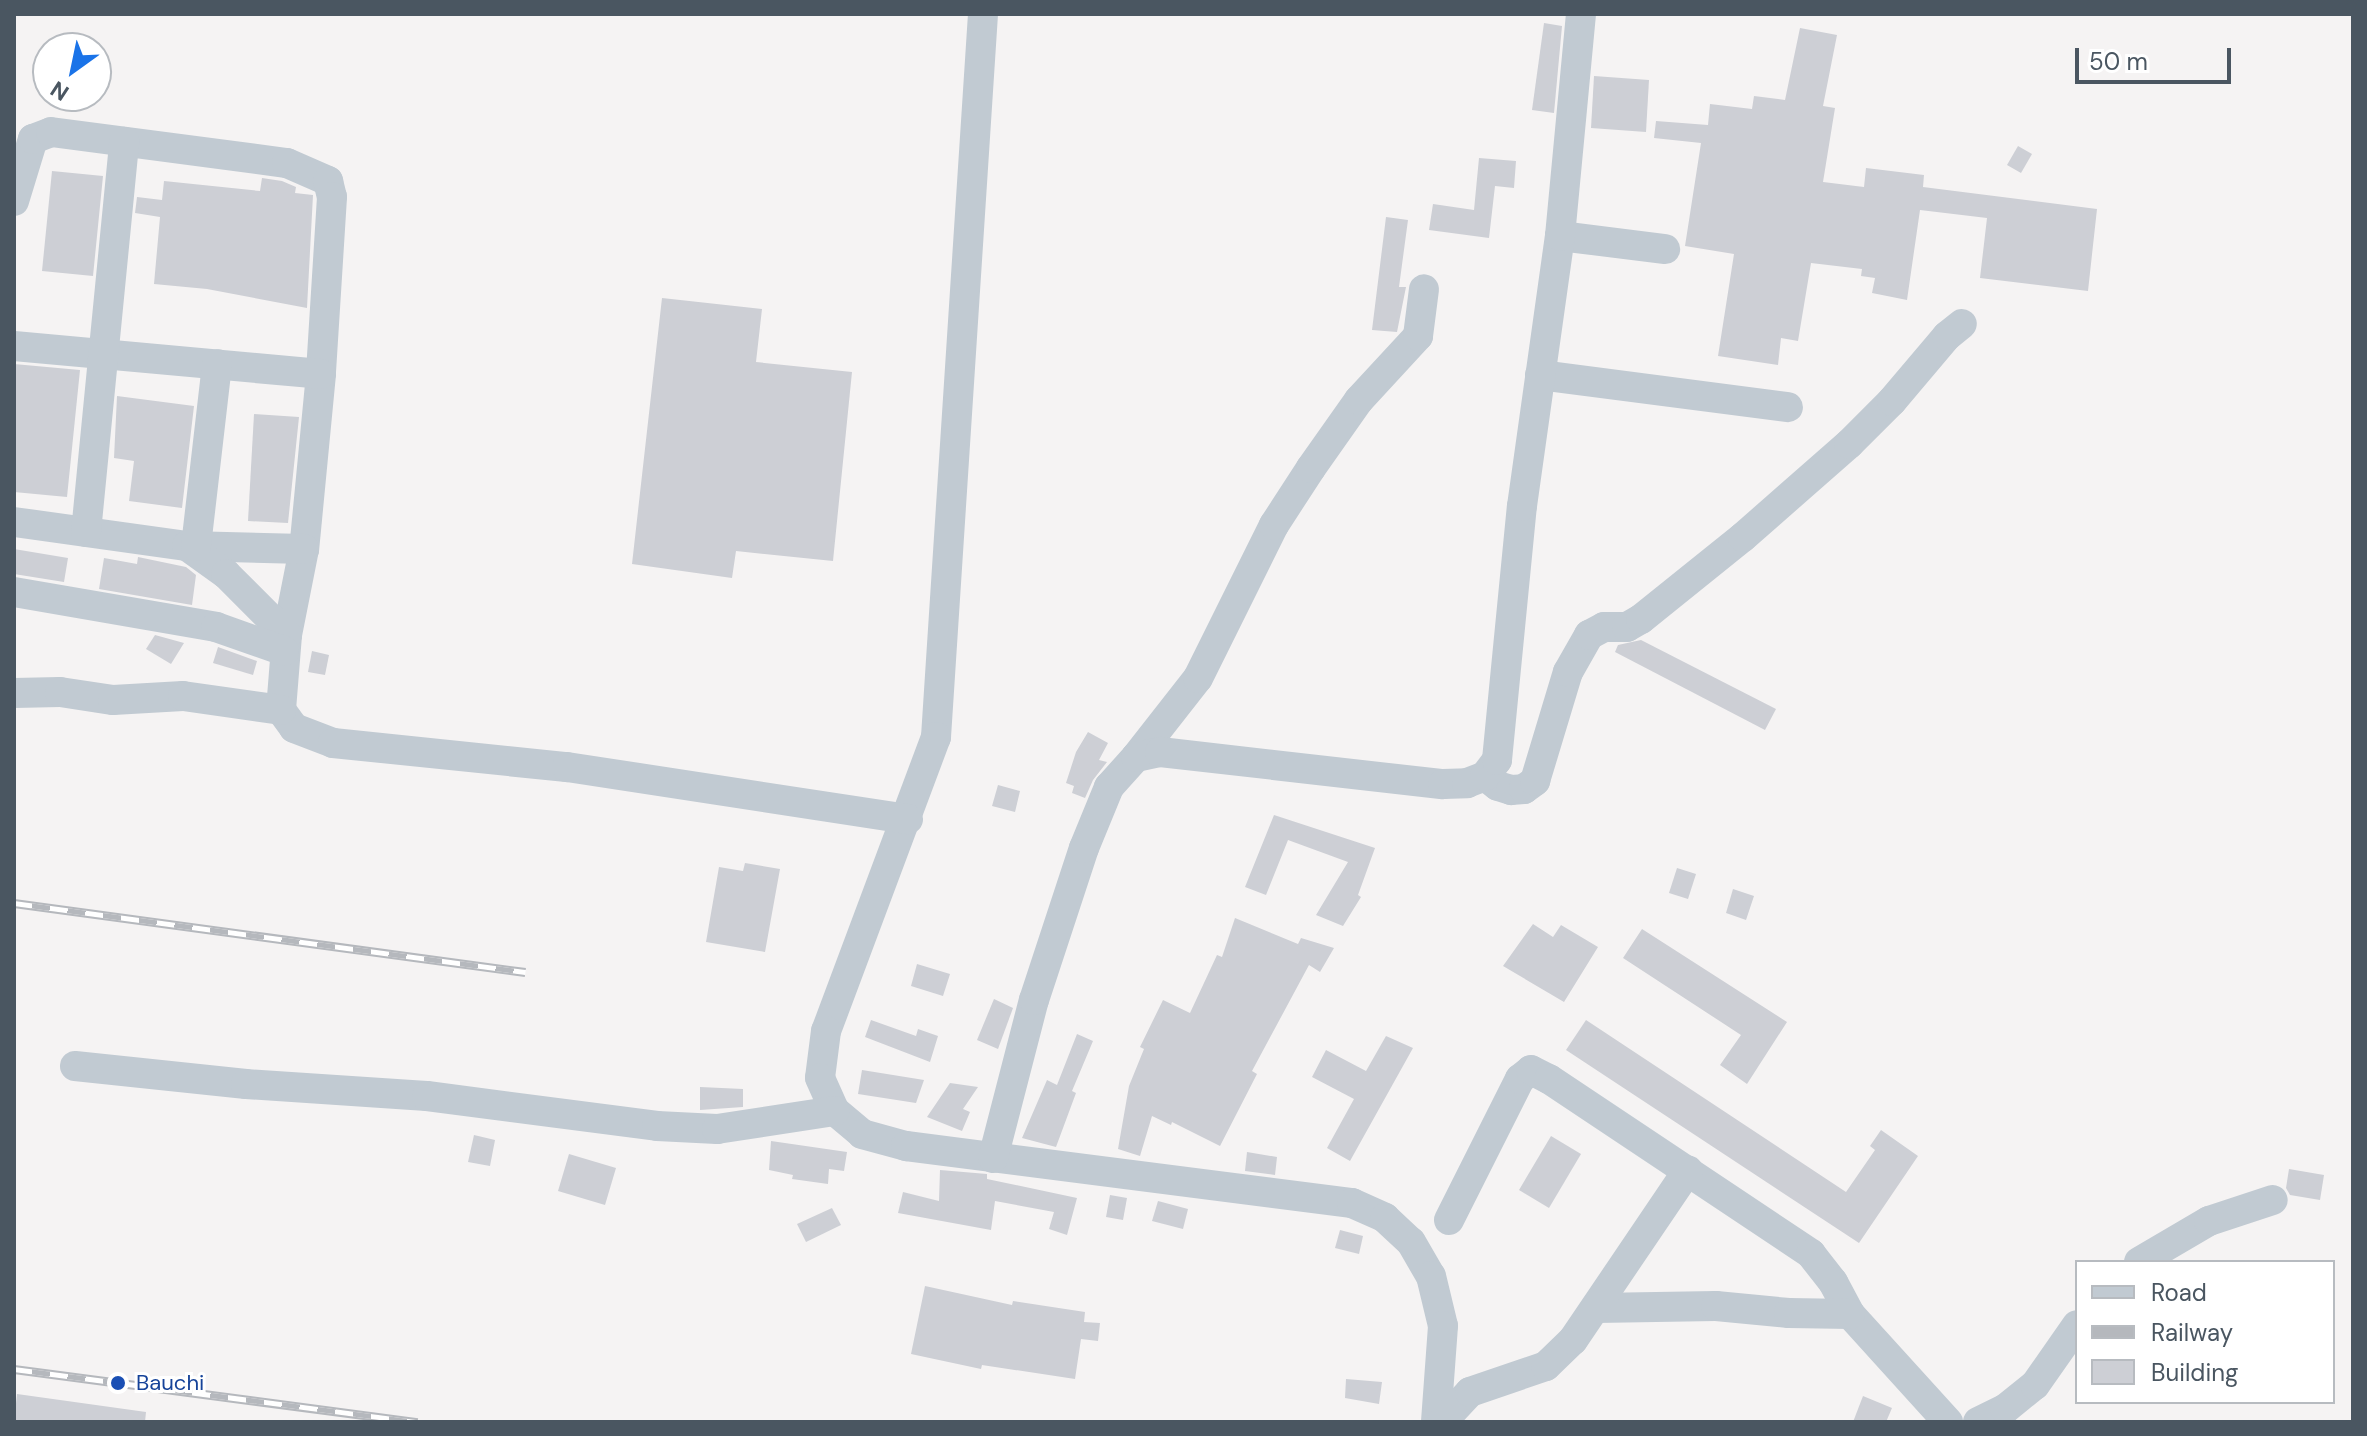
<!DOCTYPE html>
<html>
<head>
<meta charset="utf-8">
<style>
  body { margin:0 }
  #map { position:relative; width:2367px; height:1436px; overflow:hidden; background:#f5f3f3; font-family:"DM Sans",sans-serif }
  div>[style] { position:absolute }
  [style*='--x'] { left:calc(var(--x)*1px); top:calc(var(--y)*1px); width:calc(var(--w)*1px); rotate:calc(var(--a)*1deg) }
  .building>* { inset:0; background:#cdcfd5 }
  .minor>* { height:30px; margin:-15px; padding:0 15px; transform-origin:15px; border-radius:15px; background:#c1cad2 }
  .rail>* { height:9px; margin-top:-4.5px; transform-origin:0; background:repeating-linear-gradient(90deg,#fff 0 18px,#b5b8bd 0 36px); box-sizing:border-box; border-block:2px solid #b5b8bd }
  .dots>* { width:22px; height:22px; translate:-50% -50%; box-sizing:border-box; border:4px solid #fff; border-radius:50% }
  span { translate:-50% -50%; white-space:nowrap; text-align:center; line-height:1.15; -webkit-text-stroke:6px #fff; paint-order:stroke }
  .transit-label { font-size:22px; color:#164399 }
  .left { translate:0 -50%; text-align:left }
  .frame { position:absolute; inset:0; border:16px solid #4a5661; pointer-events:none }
  .legend { position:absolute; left:2075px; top:1260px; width:260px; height:144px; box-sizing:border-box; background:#fff; border:2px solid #b7bbc0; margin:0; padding:10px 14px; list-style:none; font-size:24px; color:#4a5661 }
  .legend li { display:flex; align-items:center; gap:16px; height:40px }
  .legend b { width:40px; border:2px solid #b7bbc0 }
  .north { position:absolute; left:32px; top:32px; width:80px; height:80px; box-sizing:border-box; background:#fff; border:2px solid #b7bbc0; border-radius:50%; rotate:213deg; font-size:22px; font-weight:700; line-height:32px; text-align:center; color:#4a5661 }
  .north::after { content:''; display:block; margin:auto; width:28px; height:36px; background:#1a73e8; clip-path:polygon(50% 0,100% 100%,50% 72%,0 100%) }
  .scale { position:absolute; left:2075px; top:48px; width:156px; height:36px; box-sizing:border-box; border:4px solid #4a5661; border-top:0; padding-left:10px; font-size:24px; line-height:28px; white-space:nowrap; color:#4a5661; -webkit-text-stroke:6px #fff; paint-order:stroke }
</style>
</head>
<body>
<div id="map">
  <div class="building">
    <i style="clip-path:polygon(1544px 23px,1562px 26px,1554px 113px,1532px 110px)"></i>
    <i style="clip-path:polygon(1800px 28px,1837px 35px,1823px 106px,1835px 108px,1823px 182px,1864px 187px,1866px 168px,1924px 175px,1923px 187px,2097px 209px,2088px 291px,1980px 278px,1987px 218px,1920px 210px,1907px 300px,1872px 293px,1875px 278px,1861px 276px,1862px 269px,1811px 263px,1798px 341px,1781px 338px,1778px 365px,1718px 356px,1734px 254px,1685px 246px,1701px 143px,1654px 138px,1656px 121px,1708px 125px,1710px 104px,1752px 109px,1754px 96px,1785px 100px)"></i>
    <i style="clip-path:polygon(1594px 76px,1649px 80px,1646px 132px,1591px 128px)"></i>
    <i style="clip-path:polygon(2018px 146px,2032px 154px,2021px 173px,2007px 165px)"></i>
    <i style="clip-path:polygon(1479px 158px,1516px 161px,1514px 188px,1495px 186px,1489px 238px,1429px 230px,1433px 204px,1474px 210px)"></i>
    <i style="clip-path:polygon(52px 171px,103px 176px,93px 276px,42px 271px)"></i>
    <i style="clip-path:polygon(262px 178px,282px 181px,296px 187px,295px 193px,313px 195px,307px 308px,207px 289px,154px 284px,160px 217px,135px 213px,137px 197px,162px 200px,164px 181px,260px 191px)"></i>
    <i style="clip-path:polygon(1386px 217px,1408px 220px,1399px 287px,1406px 287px,1397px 332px,1372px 330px)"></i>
    <i style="clip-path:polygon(662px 298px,762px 309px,756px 362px,852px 372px,833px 561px,736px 551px,732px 578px,632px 564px)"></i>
    <i style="clip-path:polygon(14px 364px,80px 370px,67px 497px,14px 492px)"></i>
    <i style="clip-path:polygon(117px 396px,194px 406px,182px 508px,129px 501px,134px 461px,114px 458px)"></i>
    <i style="clip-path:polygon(254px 414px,299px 417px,288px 523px,248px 521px)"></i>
    <i style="clip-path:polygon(14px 549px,68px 558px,64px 582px,14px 574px)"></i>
    <i style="clip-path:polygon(138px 557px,186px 567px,196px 575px,192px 605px,99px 589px,104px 558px,137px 564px)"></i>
    <i style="clip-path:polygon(155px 635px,184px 643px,171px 664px,146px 649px)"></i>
    <i style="clip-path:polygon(1641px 640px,1776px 709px,1765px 730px,1615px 652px,1618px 645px)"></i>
    <i style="clip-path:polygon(218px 647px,257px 661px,253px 675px,213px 663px)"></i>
    <i style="clip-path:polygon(312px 651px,329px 655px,325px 675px,308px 672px)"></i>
    <i style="clip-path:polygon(1088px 732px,1108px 743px,1099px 760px,1107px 762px,1093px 780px,1085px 798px,1072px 793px,1074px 786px,1066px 783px,1076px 752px)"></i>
    <i style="clip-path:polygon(998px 785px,1020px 791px,1015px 812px,992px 806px)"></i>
    <i style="clip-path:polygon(1274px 815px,1375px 848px,1358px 895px,1361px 897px,1343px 926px,1316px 915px,1348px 862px,1288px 840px,1266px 895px,1245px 887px)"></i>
    <i style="clip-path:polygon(745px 863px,780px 869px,765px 952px,706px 942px,719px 867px,743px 871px)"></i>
    <i style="clip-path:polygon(1677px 868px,1696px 874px,1688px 899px,1669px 893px)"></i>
    <i style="clip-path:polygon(1733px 889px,1754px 896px,1746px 920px,1726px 913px)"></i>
    <i style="clip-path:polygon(1235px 918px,1298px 944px,1301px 938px,1334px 948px,1320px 972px,1309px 965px,1252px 1071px,1257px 1074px,1220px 1146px,1172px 1122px,1171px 1125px,1152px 1116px,1140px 1156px,1118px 1149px,1129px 1086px,1144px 1049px,1140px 1047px,1163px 1000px,1190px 1013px,1217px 955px,1222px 957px)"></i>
    <i style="clip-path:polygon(1533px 924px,1553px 937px,1561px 925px,1598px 947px,1564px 1002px,1503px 966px)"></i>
    <i style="clip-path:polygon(1642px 929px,1787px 1022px,1747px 1084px,1720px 1065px,1741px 1035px,1623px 958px)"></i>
    <i style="clip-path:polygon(917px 964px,950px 974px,943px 996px,911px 986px)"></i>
    <i style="clip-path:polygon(994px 999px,1013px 1008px,998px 1049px,977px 1040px)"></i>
    <i style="clip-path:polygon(871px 1020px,916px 1036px,918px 1029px,938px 1036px,930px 1062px,865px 1037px)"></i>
    <i style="clip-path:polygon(1586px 1020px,1846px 1192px,1875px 1150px,1870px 1146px,1881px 1130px,1918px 1156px,1859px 1243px,1566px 1050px)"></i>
    <i style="clip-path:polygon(1077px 1034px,1093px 1041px,1072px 1091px,1076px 1093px,1056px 1147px,1022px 1138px,1047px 1080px,1057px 1085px)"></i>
    <i style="clip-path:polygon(1386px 1036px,1413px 1048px,1350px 1161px,1327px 1148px,1354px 1099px,1312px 1077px,1326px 1050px,1366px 1071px)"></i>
    <i style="clip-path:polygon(862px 1070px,924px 1080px,916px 1103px,858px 1094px)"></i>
    <i style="clip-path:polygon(950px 1083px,978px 1087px,963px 1109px,970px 1112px,962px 1131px,927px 1117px)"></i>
    <i style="clip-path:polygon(700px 1087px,743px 1089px,743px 1107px,700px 1110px)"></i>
    <i style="clip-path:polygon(474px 1135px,495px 1140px,490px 1166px,468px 1162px)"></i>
    <i style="clip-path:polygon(1551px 1136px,1581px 1154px,1549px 1208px,1519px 1190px)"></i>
    <i style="clip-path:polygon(771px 1141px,847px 1152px,844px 1171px,829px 1169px,828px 1184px,792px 1179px,793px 1175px,769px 1170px)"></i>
    <i style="clip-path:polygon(1247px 1152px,1277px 1157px,1275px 1175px,1245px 1171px)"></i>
    <i style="clip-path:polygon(569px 1154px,616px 1168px,605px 1205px,558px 1191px)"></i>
    <i style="clip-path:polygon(2289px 1169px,2324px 1175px,2320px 1200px,2290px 1195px,2286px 1188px)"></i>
    <i style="clip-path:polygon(940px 1170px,987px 1174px,987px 1179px,1077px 1198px,1067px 1235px,1049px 1229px,1054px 1212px,995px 1201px,991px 1230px,898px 1213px,903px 1192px,939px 1201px)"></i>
    <i style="clip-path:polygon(1110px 1195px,1127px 1198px,1123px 1220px,1106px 1217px)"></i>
    <i style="clip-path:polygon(1158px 1201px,1188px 1209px,1183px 1229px,1152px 1221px)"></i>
    <i style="clip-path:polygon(832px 1208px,841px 1225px,806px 1242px,797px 1224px)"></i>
    <i style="clip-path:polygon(1340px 1230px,1363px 1236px,1359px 1254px,1335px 1248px)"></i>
    <i style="clip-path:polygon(925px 1286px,1012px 1305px,1013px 1301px,1085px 1312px,1084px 1322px,1100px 1323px,1098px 1341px,1081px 1339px,1075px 1379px,982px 1365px,981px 1369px,911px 1354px)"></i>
    <i style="clip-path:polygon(1346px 1379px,1382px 1382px,1379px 1404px,1345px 1398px)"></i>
    <i style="clip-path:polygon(17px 1394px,146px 1412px,145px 1422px,14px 1422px)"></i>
    <i style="clip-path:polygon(1863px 1396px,1892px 1408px,1886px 1422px,1853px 1422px)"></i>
  </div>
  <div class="minor">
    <i style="--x:983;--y:14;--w:725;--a:93.72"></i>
    <i style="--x:936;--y:737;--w:314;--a:110.5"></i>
    <i style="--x:826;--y:1031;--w:47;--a:97.3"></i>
    <i style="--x:820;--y:1078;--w:36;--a:66"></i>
    <i style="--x:835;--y:1111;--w:35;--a:40"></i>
    <i style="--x:862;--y:1134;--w:46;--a:15.3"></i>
    <i style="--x:906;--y:1146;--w:450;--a:7.3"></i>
    <i style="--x:1352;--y:1203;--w:36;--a:24"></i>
    <i style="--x:1385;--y:1218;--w:35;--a:43"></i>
    <i style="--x:1411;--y:1242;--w:39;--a:60"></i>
    <i style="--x:1431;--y:1276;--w:51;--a:76.5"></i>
    <i style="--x:1443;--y:1326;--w:96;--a:94.2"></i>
    <i style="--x:14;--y:201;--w:65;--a:-73"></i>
    <i style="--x:33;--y:139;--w:19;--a:-21"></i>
    <i style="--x:51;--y:132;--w:238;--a:7.5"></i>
    <i style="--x:287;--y:163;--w:45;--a:23.7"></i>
    <i style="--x:328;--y:181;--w:16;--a:76"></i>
    <i style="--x:332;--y:197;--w:177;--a:93.6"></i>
    <i style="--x:321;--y:374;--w:176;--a:95.5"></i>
    <i style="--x:304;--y:549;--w:88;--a:101.2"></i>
    <i style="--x:287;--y:635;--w:75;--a:94.6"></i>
    <i style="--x:281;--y:710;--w:22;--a:54"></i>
    <i style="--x:294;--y:728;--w:42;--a:21"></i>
    <i style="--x:333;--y:743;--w:235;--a:5.9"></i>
    <i style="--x:567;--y:767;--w:345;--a:8.7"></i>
    <i style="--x:1560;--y:236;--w:106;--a:7.1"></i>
    <i style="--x:14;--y:346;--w:308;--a:5.2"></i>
    <i style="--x:1540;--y:375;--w:250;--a:7.4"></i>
    <i style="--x:14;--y:522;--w:175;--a:7.9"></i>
    <i style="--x:187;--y:546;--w:117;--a:1.5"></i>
    <i style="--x:86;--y:532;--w:392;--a:-84.4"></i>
    <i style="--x:187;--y:546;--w:48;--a:35.7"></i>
    <i style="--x:226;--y:574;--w:86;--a:45"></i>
    <i style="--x:196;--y:546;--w:183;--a:-83.4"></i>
    <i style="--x:14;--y:592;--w:205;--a:9.8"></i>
    <i style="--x:216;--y:627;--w:72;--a:19.4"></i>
    <i style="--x:14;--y:693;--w:46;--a:-1.2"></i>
    <i style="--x:60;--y:692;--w:54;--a:8.6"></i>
    <i style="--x:113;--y:700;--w:70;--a:-3.3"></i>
    <i style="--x:183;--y:696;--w:99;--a:8.1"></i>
    <i style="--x:1136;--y:757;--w:100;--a:-51.9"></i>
    <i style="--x:1198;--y:678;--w:171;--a:-63.6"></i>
    <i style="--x:1274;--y:525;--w:68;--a:-57"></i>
    <i style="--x:1311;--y:468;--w:83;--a:-54.8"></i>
    <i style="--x:1359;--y:400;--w:87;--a:-47.3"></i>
    <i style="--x:1418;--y:336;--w:47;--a:-82.7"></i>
    <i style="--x:1485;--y:776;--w:16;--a:38"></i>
    <i style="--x:1498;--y:786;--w:14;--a:17"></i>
    <i style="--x:1511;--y:790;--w:13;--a:-4"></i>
    <i style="--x:1524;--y:789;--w:14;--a:-36"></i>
    <i style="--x:1535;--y:781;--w:114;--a:-73.2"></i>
    <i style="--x:1568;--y:672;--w:43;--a:-60.4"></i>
    <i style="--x:1589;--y:635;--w:17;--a:-28"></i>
    <i style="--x:1604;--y:627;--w:23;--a:0"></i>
    <i style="--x:1627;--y:627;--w:16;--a:-30"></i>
    <i style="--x:1641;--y:619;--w:131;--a:-38.8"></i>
    <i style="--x:1743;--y:537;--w:141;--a:-41.3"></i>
    <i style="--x:1849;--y:444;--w:61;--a:-45"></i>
    <i style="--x:1892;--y:401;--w:85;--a:-49.8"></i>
    <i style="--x:1947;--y:336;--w:19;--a:-39"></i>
    <i style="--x:75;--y:1066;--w:172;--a:6"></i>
    <i style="--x:246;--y:1084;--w:181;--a:3.8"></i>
    <i style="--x:427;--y:1096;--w:232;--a:7.4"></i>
    <i style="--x:657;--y:1126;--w:60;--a:2.9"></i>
    <i style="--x:717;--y:1129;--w:119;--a:-8.7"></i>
    <i style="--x:993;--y:1158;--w:163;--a:-75.5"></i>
    <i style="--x:1034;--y:1000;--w:160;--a:-71.8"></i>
    <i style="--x:1084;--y:848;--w:66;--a:-67.7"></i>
    <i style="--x:1109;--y:787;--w:40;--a:-48"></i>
    <i style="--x:1136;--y:757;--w:25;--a:-12"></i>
    <i style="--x:1160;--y:752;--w:285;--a:6.5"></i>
    <i style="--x:1443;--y:784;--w:24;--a:-2"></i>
    <i style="--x:1467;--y:783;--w:19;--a:-21"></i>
    <i style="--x:1485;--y:776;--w:20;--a:-53"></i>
    <i style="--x:1497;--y:760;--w:255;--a:-84.4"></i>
    <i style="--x:1522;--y:506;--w:273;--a:-82"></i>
    <i style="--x:1560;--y:236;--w:223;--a:-84.6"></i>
    <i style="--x:1449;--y:1220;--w:158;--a:-63.3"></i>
    <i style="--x:1520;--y:1079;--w:14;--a:-39"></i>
    <i style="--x:1531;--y:1070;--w:20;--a:27"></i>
    <i style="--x:1549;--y:1079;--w:315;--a:33.7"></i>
    <i style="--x:1811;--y:1254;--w:36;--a:52"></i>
    <i style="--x:1833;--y:1282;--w:36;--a:62"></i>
    <i style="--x:1850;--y:1314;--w:146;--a:47.8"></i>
    <i style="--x:2139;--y:1262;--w:81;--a:-30.4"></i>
    <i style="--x:2209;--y:1221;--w:67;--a:-18.2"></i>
    <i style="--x:1596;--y:1308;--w:120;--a:-1"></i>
    <i style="--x:1716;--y:1306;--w:73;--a:5.5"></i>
    <i style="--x:1789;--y:1313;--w:61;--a:0.9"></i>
    <i style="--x:1442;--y:1422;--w:41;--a:-47"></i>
    <i style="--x:1470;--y:1392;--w:80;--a:-18.9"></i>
    <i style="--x:1546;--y:1366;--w:37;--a:-44"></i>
    <i style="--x:1573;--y:1340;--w:205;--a:-55.9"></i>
    <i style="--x:1978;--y:1422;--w:30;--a:-26"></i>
    <i style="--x:2005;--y:1409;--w:38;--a:-39"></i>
    <i style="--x:2035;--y:1385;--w:73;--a:-55"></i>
  </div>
  <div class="rail">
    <i style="--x:14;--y:903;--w:516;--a:7.69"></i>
    <i style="--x:14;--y:1369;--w:407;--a:7.5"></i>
  </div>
  <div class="dots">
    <i style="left:118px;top:1383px;background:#1a4fb4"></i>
  </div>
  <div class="transit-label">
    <span class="left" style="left:136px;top:1383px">Bauchi</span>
  </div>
  <div class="frame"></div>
  <ul class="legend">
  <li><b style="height:10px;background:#c1cad2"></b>Road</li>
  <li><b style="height:10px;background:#b5b8bd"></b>Railway</li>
  <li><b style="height:22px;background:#cdcfd5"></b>Building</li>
  </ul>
  <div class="north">N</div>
  <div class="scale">50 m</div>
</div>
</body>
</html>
